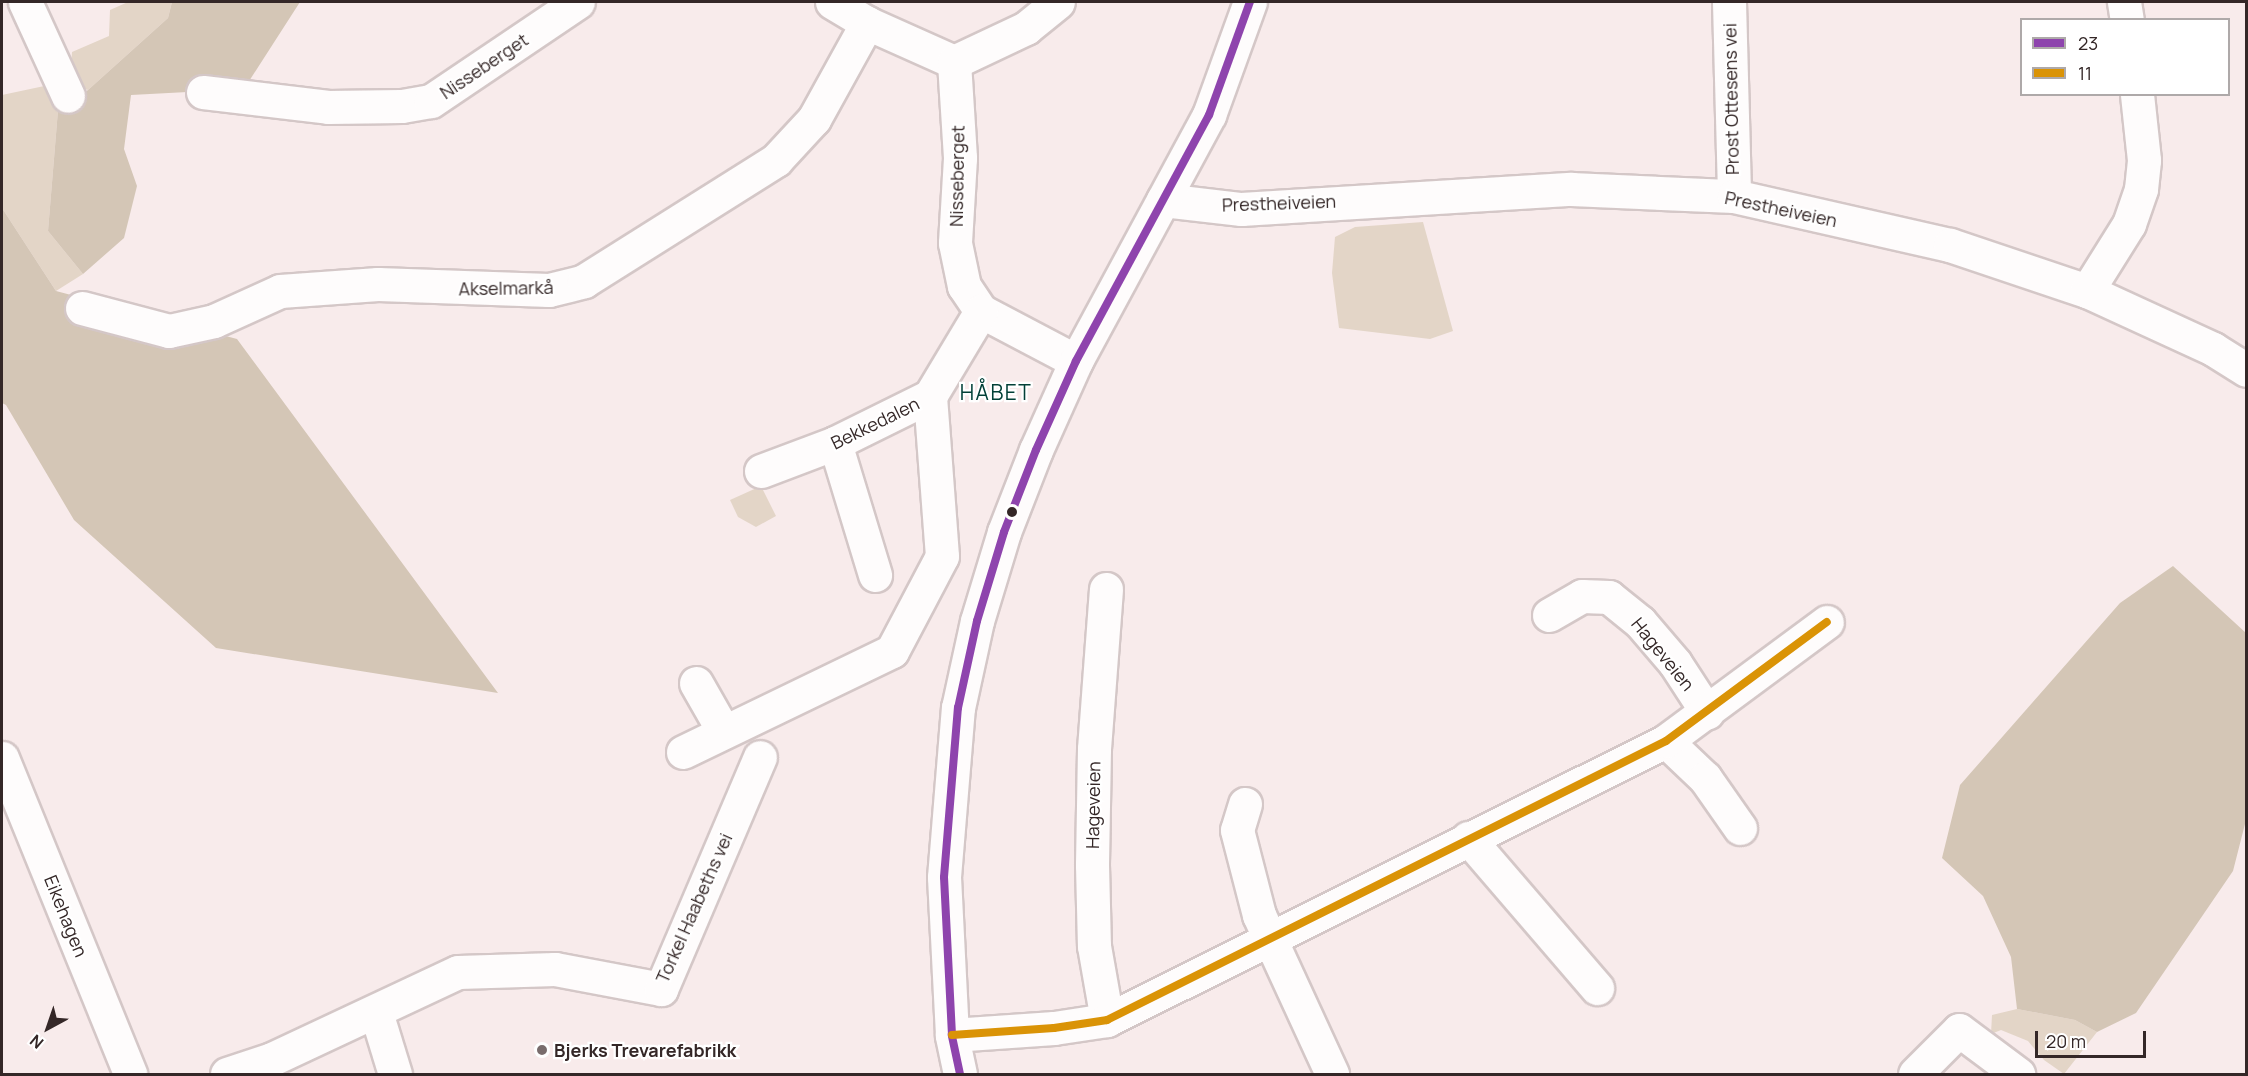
<!DOCTYPE html>
<html>
<head>
<meta charset="utf-8">
<style>
  body { margin:0 }
  #map { position:relative; width:2248px; height:1076px; overflow:hidden; background:#f8ebeb; font-family:Manrope,sans-serif }
  div>[style] { position:absolute }
  [style*='--x'] { left:calc(var(--x)*1px); top:calc(var(--y)*1px); width:calc(var(--w)*1px); rotate:calc(var(--a)*1deg) }
  .green>* { inset:0; background:#e3d5c7 }
  .forest>* { inset:0; background:#d4c6b6 }
  .roads { filter:drop-shadow(2px 0 #d4c7c7) drop-shadow(-2px 0 #d4c7c7) drop-shadow(0 2px #d4c7c7) drop-shadow(0 -2px #d4c7c7) }
  .minor>* { height:33px; margin:-16.5px; padding:0 16.5px; transform-origin:16.5px; border-radius:16.5px; background:#fefcfc }
  .bus-1>* { height:8px; margin:-4px; padding:0 4px; transform-origin:4px; border-radius:4px; background:#8e44ad }
  .bus-2>* { height:8px; margin:-4px; padding:0 4px; transform-origin:4px; border-radius:4px; background:#da9306 }
  .dots>* { width:16px; height:16px; translate:-50% -50%; box-sizing:border-box; border:3px solid #fff; border-radius:50% }
  span { translate:-50% -50%; white-space:nowrap; text-align:center; line-height:1.15; -webkit-text-stroke:4.5px #fff; paint-order:stroke }
  .street-label { font-size:18px; color:#342727 }
  .poi-label { font-size:18px; color:#342727; font-weight:700 }
  .left { translate:0 -50%; text-align:left }
  .quarter-label { font-size:21px; color:#024037; letter-spacing:1.5px }
  .frame { position:absolute; inset:0; border:3px solid #342727; pointer-events:none }
  .legend { position:absolute; left:2020px; top:18px; width:210px; height:78px; box-sizing:border-box; background:#fff; border:2px solid #aea9a9; margin:0; padding:8px 10px; list-style:none; font-size:18px; color:#342727 }
  .legend li { display:flex; align-items:center; gap:12px; height:30px }
  .legend b { width:30px; border:2px solid #aea9a9 }
  .north { position:absolute; left:18px; top:998px; width:60px; height:60px; -webkit-text-stroke:4px #fff; paint-order:stroke; rotate:220deg; font-size:16px; font-weight:700; line-height:24px; text-align:center; color:#342727 }
  .north::after { content:''; display:block; margin:auto; width:21px; height:27px; background:#342727; clip-path:polygon(50% 0,100% 100%,50% 72%,0 100%) }
  .scale { position:absolute; left:2035px; top:1031px; width:111px; height:27px; box-sizing:border-box; border:3px solid #342727; border-top:0; padding-left:8px; font-size:18px; line-height:21px; white-space:nowrap; color:#342727; -webkit-text-stroke:4px #fff; paint-order:stroke }
</style>
</head>
<body>
<div id="map">
  <div class="green">
    <i style="clip-path:polygon(128px 2px,172px 2px,168px 18px,88px 90px,70px 83px,72px 52px,109px 36px,110px 10px)"></i>
    <i style="clip-path:polygon(49px 85px,58px 110px,48px 231px,83px 274px,56px 291px,2px 208px,2px 95px)"></i>
    <i style="clip-path:polygon(1423px 222px,1453px 331px,1430px 339px,1339px 328px,1332px 273px,1335px 237px,1355px 227px)"></i>
    <i style="clip-path:polygon(761px 486px,776px 516px,756px 527px,738px 517px,730px 500px)"></i>
    <i style="clip-path:polygon(2017px 1009px,2075px 1020px,2097px 1032px,2064px 1074px,2044px 1060px,2028px 1041px,2001px 1030px,1991px 1034px,1992px 1015px)"></i>
  </div>
  <div class="forest">
    <i style="clip-path:polygon(172px 2px,300px 2px,244px 89px,131px 95px,124px 149px,137px 186px,124px 238px,83px 274px,48px 231px,58px 110px,88px 90px,168px 18px)"></i>
    <i style="clip-path:polygon(2px 208px,56px 291px,237px 339px,498px 693px,216px 648px,74px 520px,6px 405px,2px 403px)"></i>
    <i style="clip-path:polygon(2173px 566px,2246px 633px,2246px 820px,2233px 871px,2136px 1013px,2097px 1032px,2075px 1020px,2017px 1009px,2011px 957px,1983px 896px,1942px 858px,1960px 785px,2120px 603px)"></i>
  </div>
  <div class="roads">
    <div class="minor">
      <i style="--x:25;--y:2;--w:103;--a:65.4"></i>
      <i style="--x:832;--y:2;--w:41;--a:31"></i>
      <i style="--x:867;--y:23;--w:95;--a:24.1"></i>
      <i style="--x:954;--y:62;--w:96;--a:86.4"></i>
      <i style="--x:960;--y:158;--w:85;--a:93.4"></i>
      <i style="--x:955;--y:243;--w:44;--a:78.2"></i>
      <i style="--x:964;--y:286;--w:30;--a:56"></i>
      <i style="--x:981;--y:311;--w:107;--a:27.8"></i>
      <i style="--x:1729;--y:2;--w:194;--a:88.5"></i>
      <i style="--x:2124;--y:2;--w:18;--a:81"></i>
      <i style="--x:954;--y:62;--w:80;--a:-25.3"></i>
      <i style="--x:1026;--y:28;--w:41;--a:-39.1"></i>
      <i style="--x:203;--y:92;--w:126;--a:6.8"></i>
      <i style="--x:328;--y:107;--w:74;--a:-0.8"></i>
      <i style="--x:402;--y:106;--w:29;--a:-10"></i>
      <i style="--x:431;--y:101;--w:177;--a:-34"></i>
      <i style="--x:1163;--y:200;--w:79;--a:6.6"></i>
      <i style="--x:1241;--y:209;--w:331;--a:-3.5"></i>
      <i style="--x:1571;--y:189;--w:163;--a:2.5"></i>
      <i style="--x:1734;--y:196;--w:221;--a:12.8"></i>
      <i style="--x:1950;--y:245;--w:145;--a:18.6"></i>
      <i style="--x:2087;--y:291;--w:139;--a:24.7"></i>
      <i style="--x:2213;--y:349;--w:39;--a:32"></i>
      <i style="--x:2087;--y:291;--w:79;--a:-57.9"></i>
      <i style="--x:2129;--y:224;--w:37;--a:-71"></i>
      <i style="--x:2141;--y:189;--w:29;--a:-84"></i>
      <i style="--x:2144;--y:160;--w:66;--a:-96.1"></i>
      <i style="--x:82;--y:308;--w:90;--a:14.8"></i>
      <i style="--x:169;--y:331;--w:46;--a:-12.5"></i>
      <i style="--x:214;--y:321;--w:72;--a:-24.4"></i>
      <i style="--x:280;--y:291;--w:98;--a:-4.1"></i>
      <i style="--x:378;--y:284;--w:171;--a:2"></i>
      <i style="--x:549;--y:290;--w:36;--a:-14"></i>
      <i style="--x:584;--y:281;--w:227;--a:-32.2"></i>
      <i style="--x:776;--y:160;--w:56;--a:-47.2"></i>
      <i style="--x:814;--y:119;--w:110;--a:-61.1"></i>
      <i style="--x:835;--y:443;--w:138;--a:73.1"></i>
      <i style="--x:761;--y:471;--w:79;--a:-20.7"></i>
      <i style="--x:835;--y:443;--w:106;--a:-26.3"></i>
      <i style="--x:930;--y:396;--w:99;--a:-59"></i>
      <i style="--x:1106;--y:589;--w:160;--a:94.3"></i>
      <i style="--x:1094;--y:749;--w:116;--a:91"></i>
      <i style="--x:1092;--y:865;--w:81;--a:88.6"></i>
      <i style="--x:1094;--y:946;--w:75;--a:80"></i>
      <i style="--x:1549;--y:615;--w:38;--a:-30"></i>
      <i style="--x:1582;--y:596;--w:27;--a:2"></i>
      <i style="--x:1609;--y:597;--w:40;--a:39"></i>
      <i style="--x:1640;--y:622;--w:54;--a:49.5"></i>
      <i style="--x:1675;--y:663;--w:59;--a:56.9"></i>
      <i style="--x:696;--y:683;--w:56;--a:60.3"></i>
      <i style="--x:1666;--y:741;--w:54;--a:43.5"></i>
      <i style="--x:1705;--y:778;--w:61;--a:55"></i>
      <i style="--x:683;--y:752;--w:232;--a:-25.8"></i>
      <i style="--x:892;--y:651;--w:107;--a:-62.2"></i>
      <i style="--x:942;--y:556;--w:160;--a:-94.3"></i>
      <i style="--x:2;--y:758;--w:341;--a:67.9"></i>
      <i style="--x:1245;--y:804;--w:27;--a:107"></i>
      <i style="--x:1237;--y:830;--w:88;--a:75.5"></i>
      <i style="--x:1259;--y:915;--w:175;--a:65.3"></i>
      <i style="--x:1468;--y:838;--w:198;--a:49.3"></i>
      <i style="--x:376;--y:1012;--w:65;--a:73"></i>
      <i style="--x:952;--y:1035;--w:102;--a:-3.9"></i>
      <i style="--x:1054;--y:1028;--w:54;--a:-8.6"></i>
      <i style="--x:1107;--y:1020;--w:625;--a:-26.52"></i>
      <i style="--x:1666;--y:741;--w:200;--a:-36.5"></i>
      <i style="--x:227;--y:1074;--w:47;--a:-18.4"></i>
      <i style="--x:272;--y:1059;--w:205;--a:-25.1"></i>
      <i style="--x:458;--y:972;--w:97;--a:-1.8"></i>
      <i style="--x:555;--y:969;--w:108;--a:10.7"></i>
      <i style="--x:661;--y:989;--w:252;--a:-66.9"></i>
      <i style="--x:960;--y:1074;--w:40;--a:-102"></i>
      <i style="--x:952;--y:1035;--w:158;--a:-92.9"></i>
      <i style="--x:944;--y:877;--w:170;--a:-85.3"></i>
      <i style="--x:958;--y:708;--w:89;--a:-77.7"></i>
      <i style="--x:977;--y:621;--w:93;--a:-73.1"></i>
      <i style="--x:1004;--y:532;--w:88;--a:-68.7"></i>
      <i style="--x:1036;--y:450;--w:98;--a:-65.8"></i>
      <i style="--x:1076;--y:361;--w:280;--a:-61.6"></i>
      <i style="--x:1209;--y:115;--w:120;--a:-70.1"></i>
      <i style="--x:1915;--y:1074;--w:62;--a:-45"></i>
      <i style="--x:1959;--y:1030;--w:74;--a:36.7"></i>
    </div>
  </div>
  <div class="bus-1">
    <i style="--x:960;--y:1074;--w:40;--a:-102"></i>
    <i style="--x:952;--y:1035;--w:158;--a:-92.9"></i>
    <i style="--x:944;--y:877;--w:170;--a:-85.3"></i>
    <i style="--x:958;--y:708;--w:89;--a:-77.7"></i>
    <i style="--x:977;--y:621;--w:93;--a:-73.1"></i>
    <i style="--x:1004;--y:532;--w:88;--a:-68.7"></i>
    <i style="--x:1036;--y:450;--w:98;--a:-65.8"></i>
    <i style="--x:1076;--y:361;--w:280;--a:-61.6"></i>
    <i style="--x:1209;--y:115;--w:120;--a:-70.1"></i>
  </div>
  <div class="bus-2">
    <i style="--x:952;--y:1035;--w:102;--a:-3.9"></i>
    <i style="--x:1054;--y:1028;--w:54;--a:-8.6"></i>
    <i style="--x:1107;--y:1020;--w:625;--a:-26.52"></i>
    <i style="--x:1666;--y:741;--w:200;--a:-36.5"></i>
  </div>
  <div class="dots">
    <i style="left:1012px;top:512px;background:#342727"></i>
    <i style="left:542px;top:1050px;background:#796c6c"></i>
  </div>
  <div class="street-label">
    <span style="left:484px;top:66px;rotate:-34deg">Nisseberget</span>
    <span style="left:1731px;top:99px;rotate:-91deg">Prost Ottesens vei</span>
    <span style="left:957px;top:176px;rotate:-89deg">Nisseberget</span>
    <span style="left:1279px;top:203px;rotate:-2deg">Prestheiveien</span>
    <span style="left:1781px;top:209px;rotate:12deg">Prestheiveien</span>
    <span style="left:506px;top:288px;rotate:-1deg">Akselmarkå</span>
    <span style="left:875px;top:423px;rotate:-26deg">Bekkedalen</span>
    <span style="left:1663px;top:654px;rotate:51deg">Hageveien</span>
    <span style="left:1093px;top:805px;rotate:-89deg">Hageveien</span>
    <span style="left:694px;top:908px;rotate:-66deg">Torkel Haabeths vei</span>
    <span style="left:66px;top:916px;rotate:68deg">Eikehagen</span>
  </div>
  <div class="poi-label">
    <span class="left" style="left:554px;top:1050px">Bjerks Trevarefabrikk</span>
  </div>
  <div class="quarter-label">
    <span style="left:996px;top:392px">HÅBET</span>
  </div>
  <div class="frame"></div>
  <ul class="legend">
  <li><b style="height:8px;background:#8e44ad"></b>23</li>
  <li><b style="height:8px;background:#da9306"></b>11</li>
  </ul>
  <div class="north">N</div>
  <div class="scale">20 m</div>
</div>
</body>
</html>
